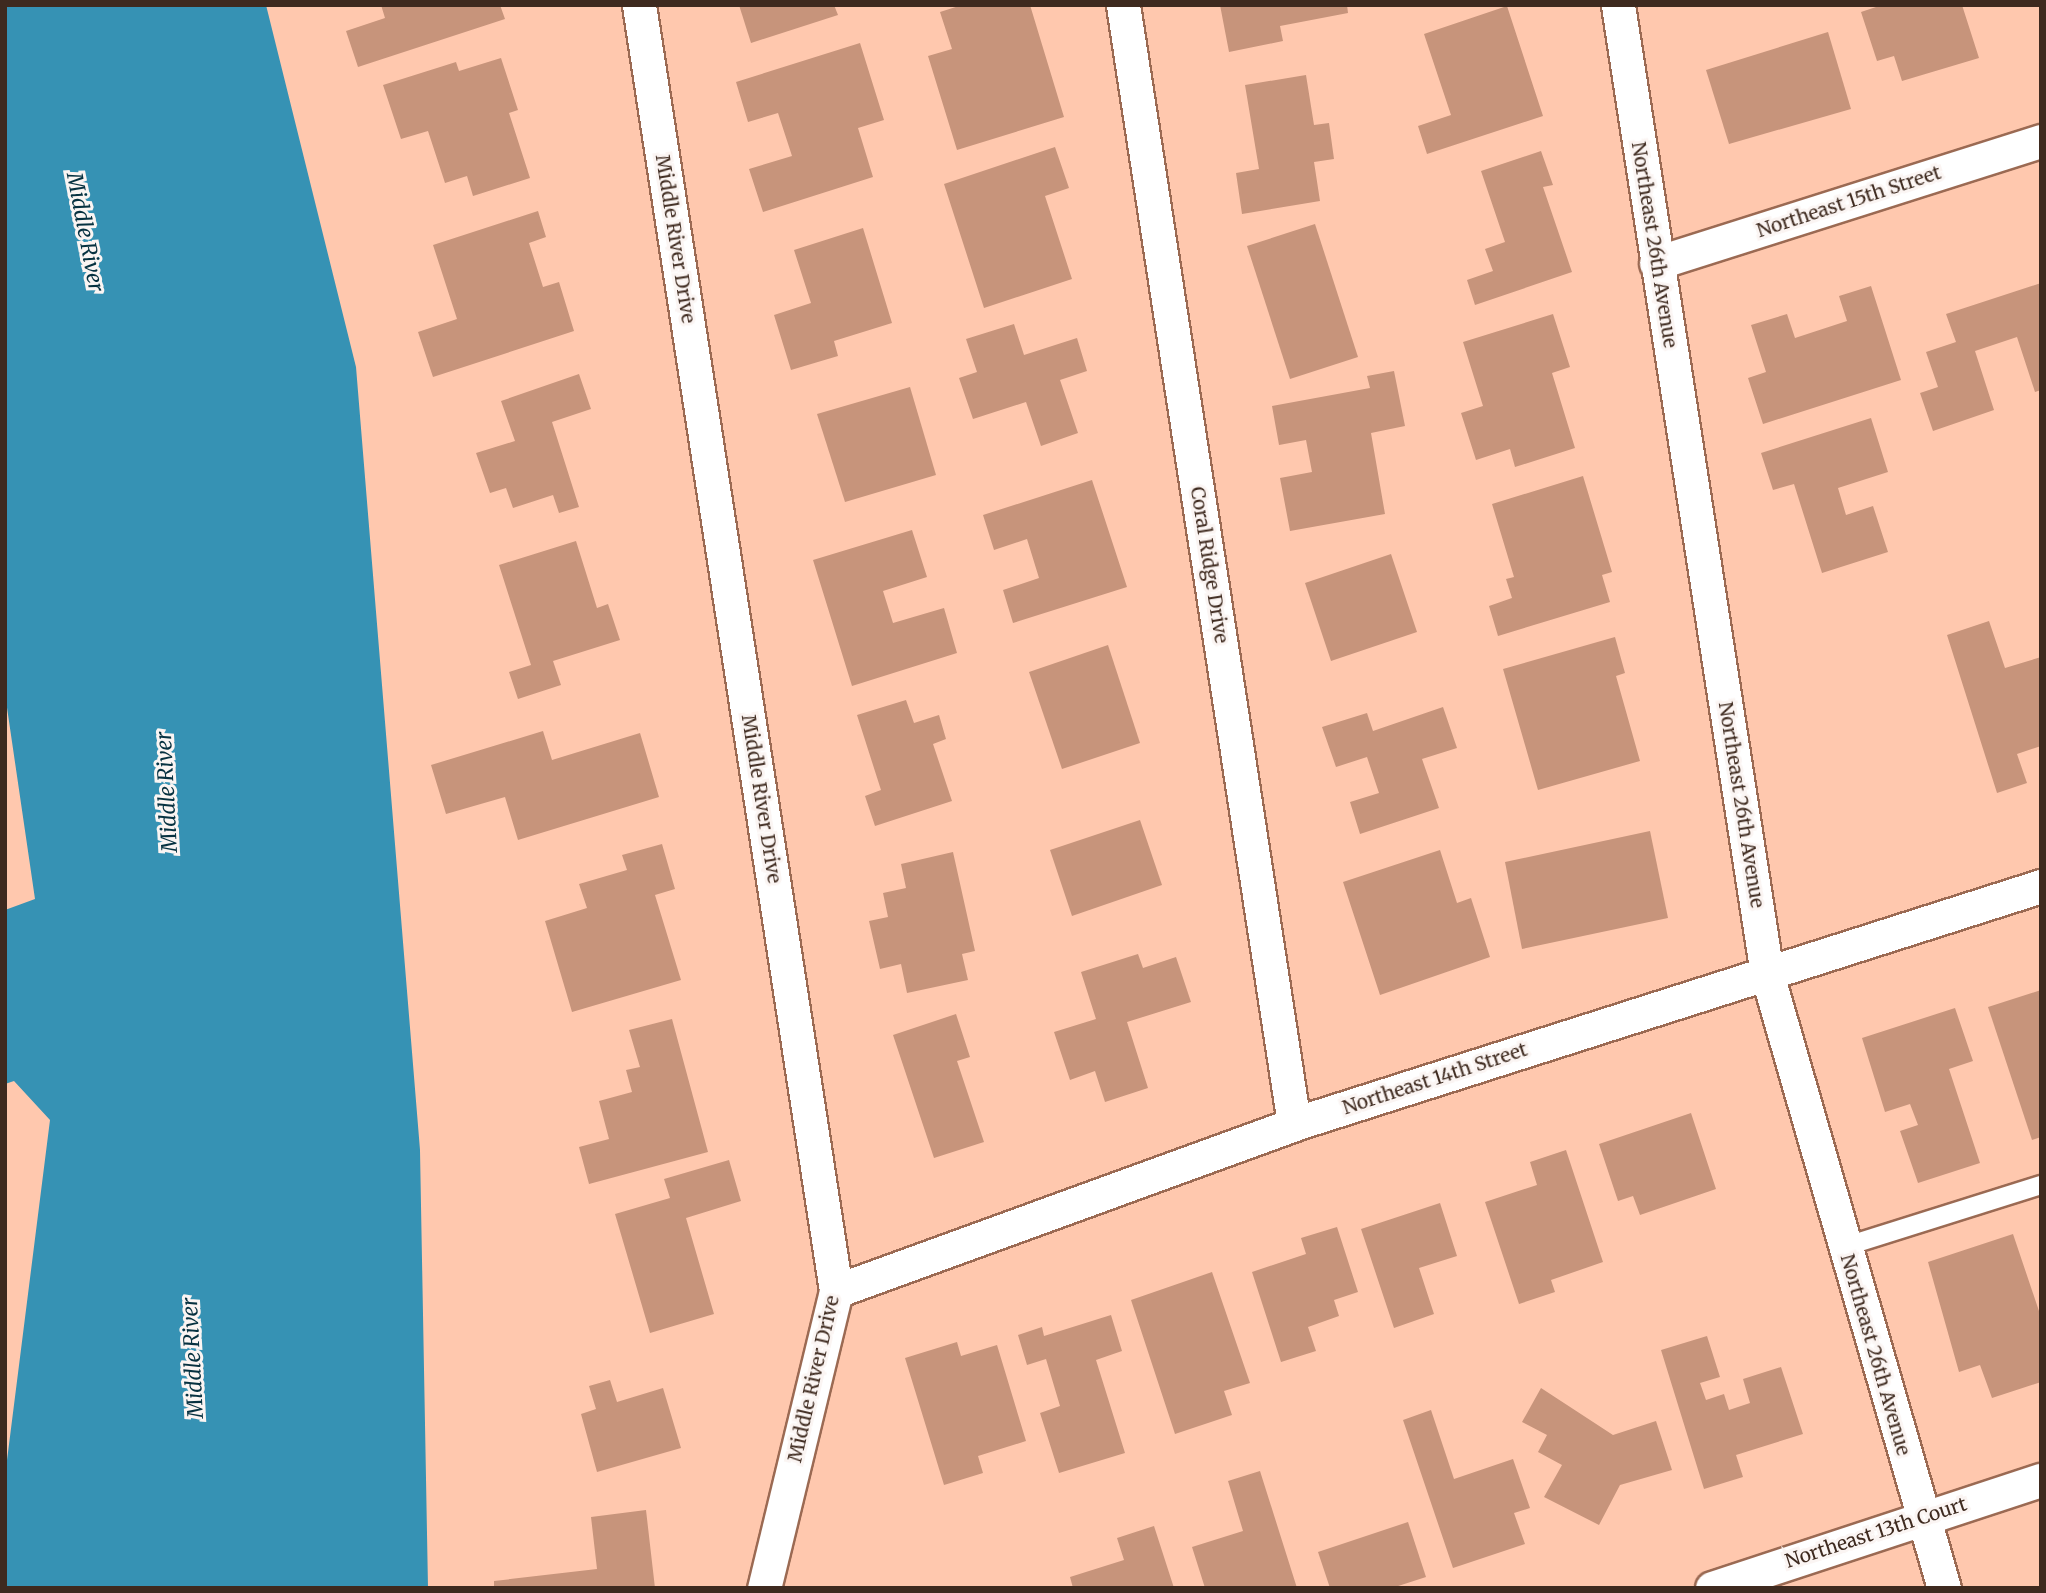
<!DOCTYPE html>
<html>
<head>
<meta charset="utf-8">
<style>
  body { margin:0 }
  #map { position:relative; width:2046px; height:1593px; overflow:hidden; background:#ffc8ae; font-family:Merriweather,serif }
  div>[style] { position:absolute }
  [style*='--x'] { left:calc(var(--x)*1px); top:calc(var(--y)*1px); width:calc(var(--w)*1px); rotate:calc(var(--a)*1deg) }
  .water>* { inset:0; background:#3692b4 }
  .building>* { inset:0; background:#c7947b }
  .roads { filter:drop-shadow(2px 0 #9b6a53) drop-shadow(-2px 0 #9b6a53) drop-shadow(0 2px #9b6a53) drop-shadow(0 -2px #9b6a53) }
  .service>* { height:18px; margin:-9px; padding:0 9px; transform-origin:9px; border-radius:9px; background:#fff }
  .minor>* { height:33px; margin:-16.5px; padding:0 16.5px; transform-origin:16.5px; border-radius:16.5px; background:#fff }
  span { translate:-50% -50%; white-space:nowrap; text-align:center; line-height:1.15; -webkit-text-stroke:6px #fbf5f3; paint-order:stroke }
  .street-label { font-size:19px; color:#3e2a1f }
  .water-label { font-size:21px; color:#063140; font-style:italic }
  .frame { position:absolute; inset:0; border:7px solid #3e2a1f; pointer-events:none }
</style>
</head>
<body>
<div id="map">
  <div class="water">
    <i style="clip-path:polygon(5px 5px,266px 5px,356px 367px,420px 1150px,428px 1588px,5px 1588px,5px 1476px,50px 1120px,14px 1081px,5px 1084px,5px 910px,35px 899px,5px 694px)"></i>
  </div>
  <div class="building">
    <i style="clip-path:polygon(381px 5px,500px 5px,505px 19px,358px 67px,346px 31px,385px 18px)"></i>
    <i style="clip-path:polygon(739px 5px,834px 5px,838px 15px,751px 43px)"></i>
    <i style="clip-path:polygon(962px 5px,1030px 5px,1064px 117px,957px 150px,928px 56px,952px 49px,940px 12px)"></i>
    <i style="clip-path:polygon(1220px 5px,1347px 5px,1348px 13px,1280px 26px,1283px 41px,1229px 52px)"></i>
    <i style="clip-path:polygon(1882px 5px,1962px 5px,1979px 58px,1902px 81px,1894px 56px,1877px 61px,1861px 12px)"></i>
    <i style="clip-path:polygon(1507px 6px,1543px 116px,1427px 154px,1418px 126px,1451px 115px,1424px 34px)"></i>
    <i style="clip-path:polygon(1828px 32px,1851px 109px,1729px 144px,1706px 70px)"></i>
    <i style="clip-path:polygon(860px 43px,884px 120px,858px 128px,873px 177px,763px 212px,749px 169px,792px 156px,778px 113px,748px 122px,736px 82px)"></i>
    <i style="clip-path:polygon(501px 58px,518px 110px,509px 113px,530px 178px,473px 196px,467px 176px,445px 183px,428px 131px,401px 139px,383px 85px,456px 62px,459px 71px)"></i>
    <i style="clip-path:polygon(1306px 75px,1314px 125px,1329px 123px,1334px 159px,1314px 162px,1320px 201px,1242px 214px,1236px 173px,1259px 169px,1245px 85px)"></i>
    <i style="clip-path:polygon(1055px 147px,1069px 188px,1045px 196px,1072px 279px,984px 308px,944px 184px)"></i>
    <i style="clip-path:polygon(1541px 151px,1553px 185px,1543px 187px,1572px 272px,1475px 305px,1467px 280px,1493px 271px,1485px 249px,1505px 242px,1481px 171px)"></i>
    <i style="clip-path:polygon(538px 211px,546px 237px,529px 243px,543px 287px,559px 282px,574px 331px,433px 377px,418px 332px,457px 319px,433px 245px)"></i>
    <i style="clip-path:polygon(1315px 224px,1358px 357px,1290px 379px,1247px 246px)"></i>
    <i style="clip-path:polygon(863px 228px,892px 323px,834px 341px,838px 356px,791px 370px,774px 315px,811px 303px,794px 250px)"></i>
    <i style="clip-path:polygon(2041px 283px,2041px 390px,2035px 392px,2017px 337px,1975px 351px,1994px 410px,1933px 431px,1920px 393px,1938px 387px,1926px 352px,1956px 342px,1946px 314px)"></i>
    <i style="clip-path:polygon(1871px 286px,1901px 380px,1763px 424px,1748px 378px,1766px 372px,1751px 325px,1787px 314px,1795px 338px,1847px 321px,1839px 296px)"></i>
    <i style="clip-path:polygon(1553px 314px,1570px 367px,1552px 373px,1575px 448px,1515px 467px,1510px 449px,1476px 460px,1461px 413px,1483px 406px,1463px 342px)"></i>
    <i style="clip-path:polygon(1014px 324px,1024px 355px,1077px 338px,1087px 371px,1060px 380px,1078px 433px,1041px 446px,1026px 402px,973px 419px,959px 378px,977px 372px,966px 339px)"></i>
    <i style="clip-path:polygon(1394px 371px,1405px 426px,1371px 433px,1385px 514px,1290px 531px,1280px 478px,1312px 472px,1306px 440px,1279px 445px,1272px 406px,1370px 388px,1367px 376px)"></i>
    <i style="clip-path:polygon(579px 374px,591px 409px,552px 422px,579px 507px,559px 513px,553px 495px,513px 508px,506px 488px,490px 493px,476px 453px,515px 441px,501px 401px)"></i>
    <i style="clip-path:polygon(910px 387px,936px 475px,845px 502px,817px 414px)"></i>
    <i style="clip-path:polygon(1871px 418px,1888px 472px,1838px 488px,1846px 515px,1873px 506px,1888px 552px,1822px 573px,1794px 484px,1773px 490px,1761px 453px)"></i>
    <i style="clip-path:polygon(1583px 476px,1612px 572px,1602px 575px,1610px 602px,1498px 636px,1489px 606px,1512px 598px,1506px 579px,1514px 577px,1492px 504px)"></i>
    <i style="clip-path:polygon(1092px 480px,1127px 587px,1013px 623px,1003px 590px,1039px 578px,1027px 539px,994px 550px,983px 515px)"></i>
    <i style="clip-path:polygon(912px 530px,927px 577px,883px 591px,893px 623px,944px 608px,957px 653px,852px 686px,813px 560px)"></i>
    <i style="clip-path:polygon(576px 541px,597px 608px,608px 604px,620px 640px,553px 661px,561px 685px,518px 699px,509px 672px,531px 665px,499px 565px)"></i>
    <i style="clip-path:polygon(1391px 554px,1417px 632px,1331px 661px,1305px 583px)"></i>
    <i style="clip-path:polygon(1989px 621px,2005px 668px,2041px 657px,2041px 746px,2017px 754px,2027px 783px,1997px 793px,1947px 635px)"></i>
    <i style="clip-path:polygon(1615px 637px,1625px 673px,1616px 676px,1640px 761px,1538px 790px,1503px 669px)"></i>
    <i style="clip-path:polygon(1108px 645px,1140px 743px,1062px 769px,1029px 672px)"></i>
    <i style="clip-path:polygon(906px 700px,914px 723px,939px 715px,946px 739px,933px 744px,952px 801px,875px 826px,865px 796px,881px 790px,857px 715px)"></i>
    <i style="clip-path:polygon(1443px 707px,1457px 748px,1422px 759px,1439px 808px,1360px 834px,1350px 802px,1379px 793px,1367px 757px,1336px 767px,1322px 727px,1367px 713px,1373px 731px)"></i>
    <i style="clip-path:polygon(543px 731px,552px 760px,640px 733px,659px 797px,518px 840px,505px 797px,446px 814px,431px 765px)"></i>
    <i style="clip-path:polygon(1140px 820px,1162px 885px,1072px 916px,1050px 850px)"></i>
    <i style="clip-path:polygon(1650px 831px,1668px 918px,1522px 949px,1505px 862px)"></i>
    <i style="clip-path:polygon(662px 844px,675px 889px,655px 895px,681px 980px,572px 1012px,545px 921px,587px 908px,579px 884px,627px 870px,622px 855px)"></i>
    <i style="clip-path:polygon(1440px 850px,1457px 903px,1471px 898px,1490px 957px,1380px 995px,1343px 882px)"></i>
    <i style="clip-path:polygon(953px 852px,975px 951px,962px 954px,968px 980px,907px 993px,901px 964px,880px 969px,869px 921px,888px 917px,883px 893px,906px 888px,901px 864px)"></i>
    <i style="clip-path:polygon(1138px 954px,1143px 968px,1176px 957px,1191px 1002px,1127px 1022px,1148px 1088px,1105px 1102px,1095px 1071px,1070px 1080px,1054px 1032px,1096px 1019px,1081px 972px)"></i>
    <i style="clip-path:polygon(2041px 990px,2041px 1137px,2032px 1140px,1988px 1007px)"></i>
    <i style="clip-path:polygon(1955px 1008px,1973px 1061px,1949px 1069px,1980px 1163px,1918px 1183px,1900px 1131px,1918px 1125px,1910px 1104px,1885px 1112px,1862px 1038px)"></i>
    <i style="clip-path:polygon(956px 1014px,970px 1057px,957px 1061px,984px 1142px,934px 1158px,893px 1035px)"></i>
    <i style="clip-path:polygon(672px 1019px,708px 1152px,589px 1184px,579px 1147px,609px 1139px,599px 1101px,632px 1092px,626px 1070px,640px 1067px,629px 1030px)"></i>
    <i style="clip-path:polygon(1691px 1113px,1716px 1189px,1640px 1215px,1633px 1196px,1618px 1201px,1599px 1144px)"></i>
    <i style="clip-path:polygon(1566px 1150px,1603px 1262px,1551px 1280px,1555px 1292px,1519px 1304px,1485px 1202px,1537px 1185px,1530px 1162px)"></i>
    <i style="clip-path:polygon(729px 1160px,741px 1201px,686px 1218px,714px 1314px,650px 1333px,615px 1214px,670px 1198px,664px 1179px)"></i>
    <i style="clip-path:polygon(1440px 1203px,1457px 1256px,1419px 1268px,1434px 1314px,1394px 1328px,1361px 1229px)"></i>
    <i style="clip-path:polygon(1337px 1227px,1358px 1292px,1334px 1300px,1339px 1316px,1308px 1327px,1316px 1351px,1281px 1362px,1252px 1272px,1306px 1254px,1301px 1238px)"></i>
    <i style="clip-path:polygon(2013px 1234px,2041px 1317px,2041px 1382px,1992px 1398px,1980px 1365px,1959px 1372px,1928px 1262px)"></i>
    <i style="clip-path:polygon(1212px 1272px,1250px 1383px,1224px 1391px,1232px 1415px,1175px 1434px,1131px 1300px)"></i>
    <i style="clip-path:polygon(1111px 1315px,1122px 1351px,1096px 1360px,1125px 1453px,1059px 1473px,1040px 1413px,1060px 1406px,1046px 1359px,1027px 1365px,1018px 1335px,1042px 1327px,1044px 1336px)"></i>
    <i style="clip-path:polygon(1707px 1336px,1720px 1377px,1700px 1383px,1706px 1400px,1724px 1394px,1729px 1410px,1750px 1403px,1743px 1379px,1781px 1367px,1803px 1434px,1736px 1455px,1743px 1477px,1704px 1489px,1661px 1350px)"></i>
    <i style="clip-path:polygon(957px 1342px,961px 1356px,997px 1345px,1026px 1441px,978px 1456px,983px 1473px,944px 1485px,905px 1358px)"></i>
    <i style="clip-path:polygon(610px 1380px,617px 1402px,663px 1388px,681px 1448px,597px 1472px,581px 1414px,596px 1409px,589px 1386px)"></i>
    <i style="clip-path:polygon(1541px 1388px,1613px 1435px,1656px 1421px,1672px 1470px,1620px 1485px,1599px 1525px,1544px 1497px,1562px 1465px,1538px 1452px,1547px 1435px,1522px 1422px)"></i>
    <i style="clip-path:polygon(1431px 1410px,1454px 1479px,1513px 1459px,1530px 1508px,1514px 1513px,1525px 1544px,1453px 1568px,1403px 1420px)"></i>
    <i style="clip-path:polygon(1260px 1471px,1297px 1588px,1205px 1588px,1192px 1547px,1243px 1531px,1228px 1481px)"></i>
    <i style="clip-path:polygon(646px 1510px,655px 1588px,494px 1588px,494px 1581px,597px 1569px,591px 1517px)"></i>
    <i style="clip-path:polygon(1408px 1522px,1426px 1577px,1392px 1588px,1330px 1588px,1318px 1552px)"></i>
    <i style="clip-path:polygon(1154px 1526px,1174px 1588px,1073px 1588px,1070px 1577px,1124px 1560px,1117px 1538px)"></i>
  </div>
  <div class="roads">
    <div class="service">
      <i style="--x:1844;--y:1247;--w:207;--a:-17.5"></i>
    </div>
    <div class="minor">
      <i style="--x:639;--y:5;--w:1301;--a:81.29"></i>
      <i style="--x:836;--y:1291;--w:306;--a:103.6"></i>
      <i style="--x:1123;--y:5;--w:1132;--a:81.31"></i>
      <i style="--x:1618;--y:5;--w:980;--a:81.26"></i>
      <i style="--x:1767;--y:974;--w:639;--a:73.92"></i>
      <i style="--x:1656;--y:263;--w:404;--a:-17.6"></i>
      <i style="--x:836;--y:1291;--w:487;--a:-20"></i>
      <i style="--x:1294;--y:1124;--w:784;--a:-17.67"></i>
      <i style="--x:1712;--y:1588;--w:346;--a:-18.2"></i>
    </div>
  </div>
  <div class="street-label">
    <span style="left:1849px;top:202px;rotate:-18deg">Northeast 15th Street</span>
    <span style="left:675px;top:239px;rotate:81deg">Middle River Drive</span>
    <span style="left:1654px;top:245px;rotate:81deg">Northeast 26th Avenue</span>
    <span style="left:1209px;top:565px;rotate:81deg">Coral Ridge Drive</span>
    <span style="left:761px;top:799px;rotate:81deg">Middle River Drive</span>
    <span style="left:1741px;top:805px;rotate:81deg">Northeast 26th Avenue</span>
    <span style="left:1435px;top:1079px;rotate:-18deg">Northeast 14th Street</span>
    <span style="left:1875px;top:1355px;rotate:74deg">Northeast 26th Avenue</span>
    <span style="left:814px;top:1379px;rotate:-77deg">Middle River Drive</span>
    <span style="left:1876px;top:1533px;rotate:-18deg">Northeast 13th Court</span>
  </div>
  <div class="water-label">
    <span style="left:85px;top:232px;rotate:79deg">Middle River</span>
    <span style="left:167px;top:792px;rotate:-93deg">Middle River</span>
    <span style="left:193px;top:1358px;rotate:-93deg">Middle River</span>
  </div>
  <div class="frame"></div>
</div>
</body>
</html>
